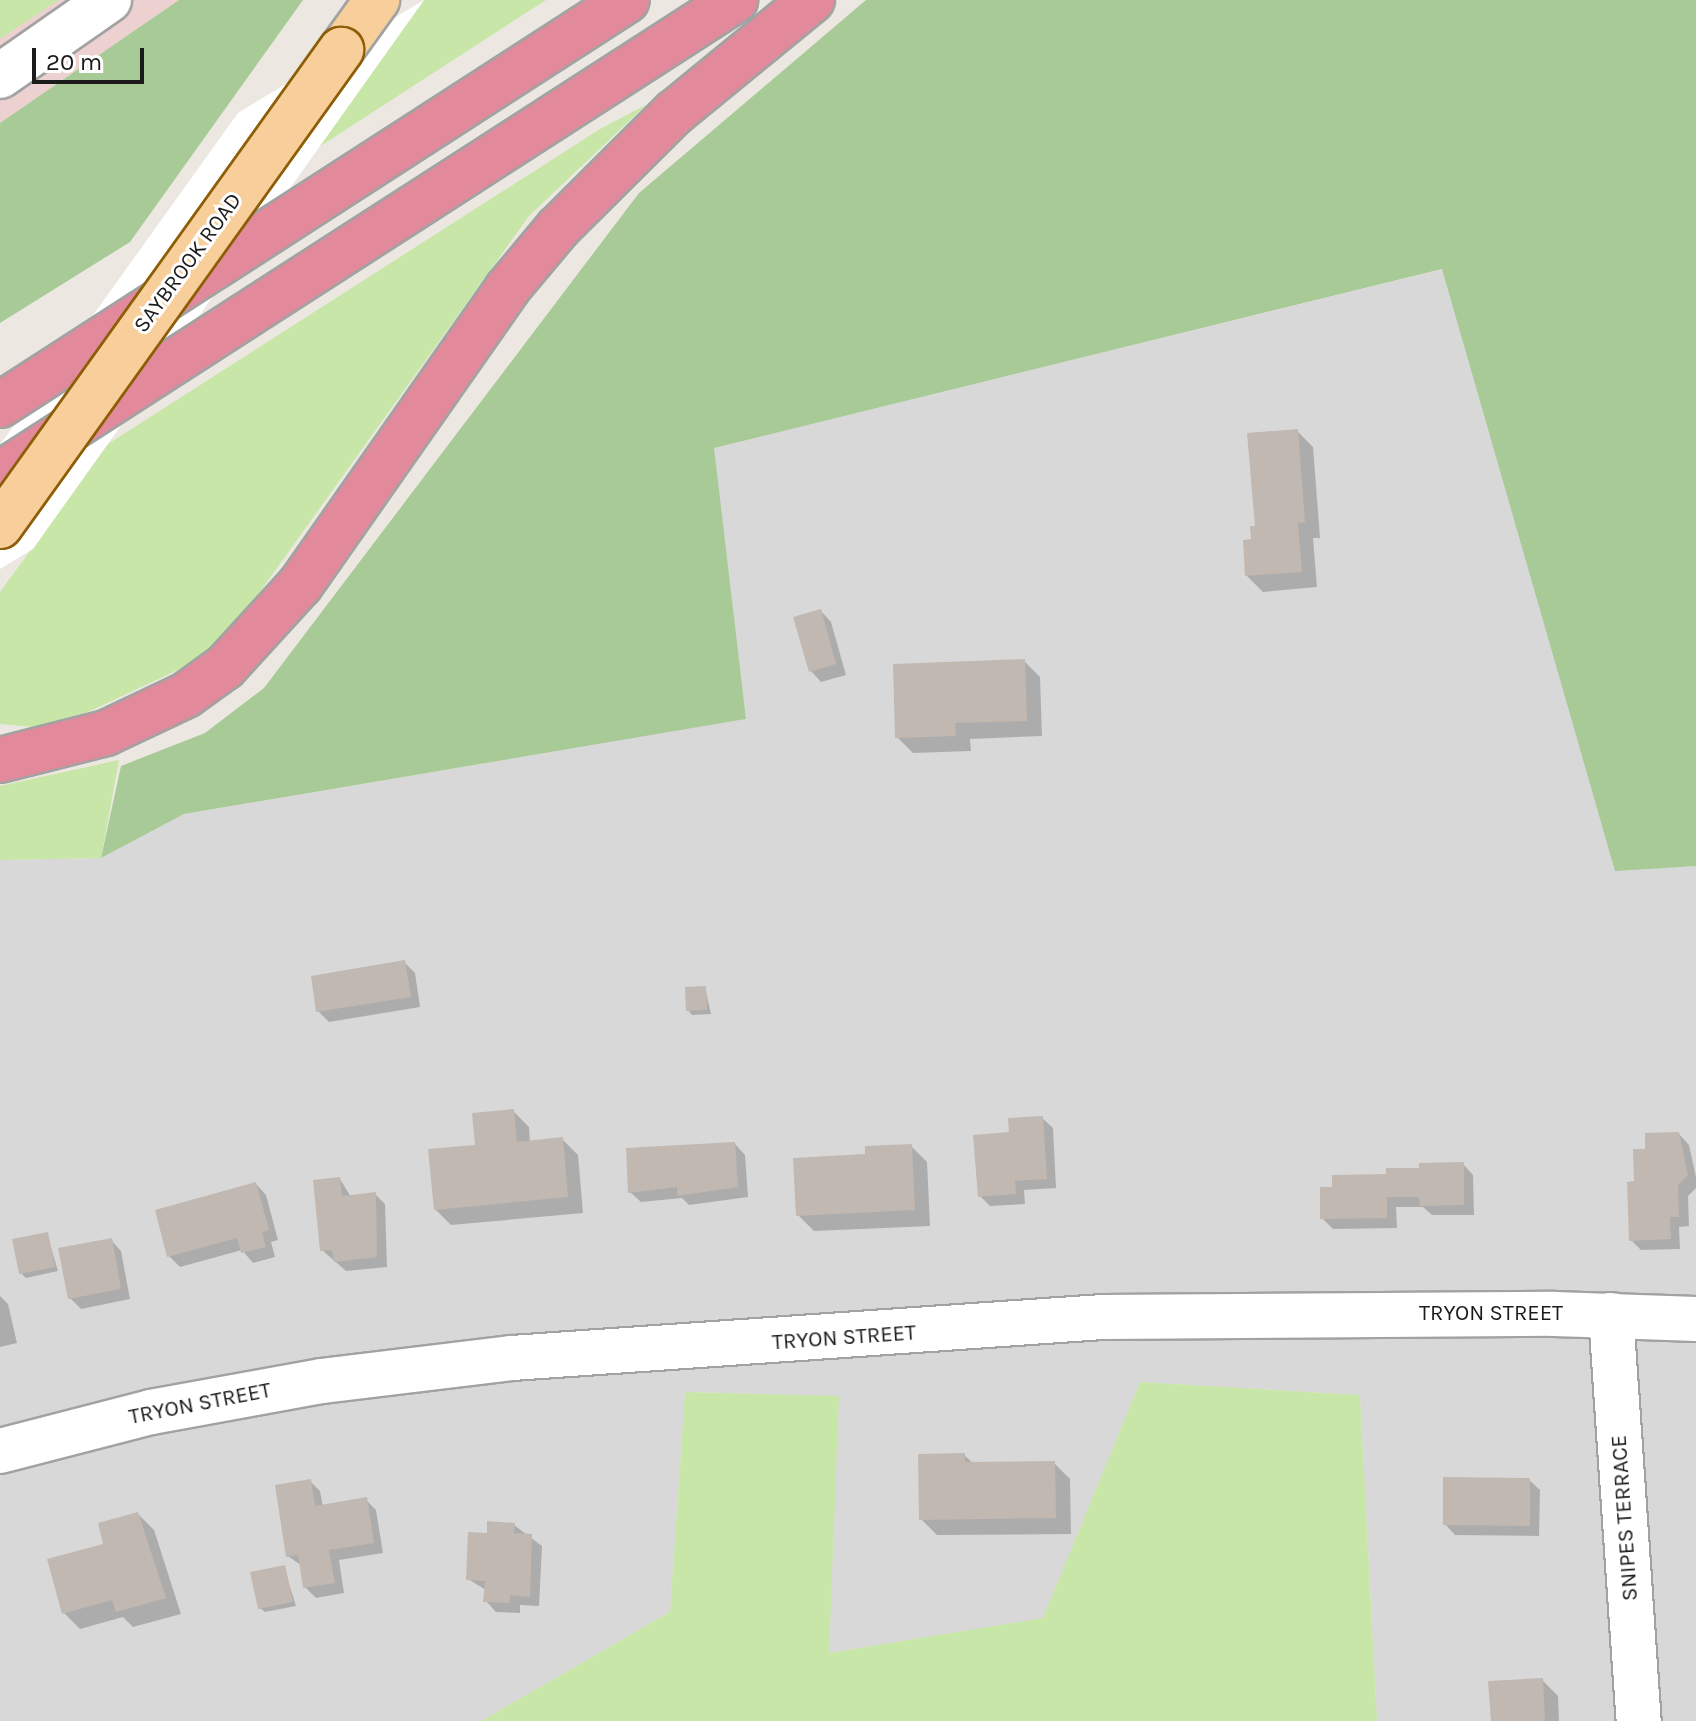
<!DOCTYPE html>
<html>
<head>
<meta charset="utf-8">
<style>
  body { margin:0 }
  #map { position:relative; width:1696px; height:1721px; overflow:hidden; background:#ece8e1; font-family:Karla,sans-serif }
  div>[style] { position:absolute }
  [style*='--x'] { left:calc(var(--x)*1px); top:calc(var(--y)*1px); width:calc(var(--w)*1px); rotate:calc(var(--a)*1deg) }
  .residential>* { inset:0; background:#d9d8d8 }
  .commercial>* { inset:0; background:#edd1d0 }
  .grass>* { inset:0; background:#c7e6a8 }
  .forest>* { inset:0; background:#a7ca97 }
  .pier>* { inset:0; background:#fff }
  .shadow>* { inset:0; background:#0003 }
  .building>* { inset:0; background:#c1b8b1 }
  .roads { filter:drop-shadow(2px 0 #a2a2a2) drop-shadow(-2px 0 #a2a2a2) drop-shadow(0 2px #a2a2a2) drop-shadow(0 -2px #a2a2a2) }
  .minor>* { height:44px; margin:-22px; padding:0 22px; transform-origin:22px; border-radius:22px; background:#fff }
  .major>* { height:44px; margin:-22px; padding:0 22px; transform-origin:22px; border-radius:22px; background:#f8ce9b }
  .highway>* { height:44px; margin:-22px; padding:0 22px; transform-origin:22px; border-radius:22px; background:#e28a9c }
  .bridges { filter:drop-shadow(2px 0 #8d5e06) drop-shadow(-2px 0 #8d5e06) drop-shadow(0 2px #8d5e06) drop-shadow(0 -2px #8d5e06) }
  .major-bridge>* { height:44px; margin:-22px; padding:0 22px; transform-origin:22px; border-radius:22px; background:#f8ce9b }
  span { translate:-50% -50%; white-space:nowrap; text-align:center; line-height:1.15; -webkit-text-stroke:6px #fff; paint-order:stroke }
  .street-label { font-size:22px; color:#1b1b1b }
  .scale { position:absolute; left:32px; top:48px; width:112px; height:36px; box-sizing:border-box; border:4px solid #1b1b1b; border-top:0; padding-left:10px; font-size:24px; line-height:28px; white-space:nowrap; color:#1b1b1b; -webkit-text-stroke:6px #fff; paint-order:stroke }
</style>
</head>
<body>
<div id="map">
  <div class="residential">
    <i style="clip-path:polygon(1443px 269px,1615px 870px,1696px 866px,1696px 1721px,1377px 1721px,1360px 1395px,1140px 1382px,1043px 1619px,828px 1653px,838px 1396px,685px 1392px,670px 1612px,481px 1721px,0 1721px,0 860px,101px 858px,184px 814px,746px 719px,713px 448px)"></i>
  </div>
  <div class="commercial">
    <i style="clip-path:polygon(0 0,179px 0,0 123px)"></i>
  </div>
  <div class="grass">
    <i style="clip-path:polygon(0 0,59px 0,0 39px)"></i>
    <i style="clip-path:polygon(424px 0,546px 0,319px 147px)"></i>
    <i style="clip-path:polygon(646px 105px,529px 216px,254px 600px,201px 659px,88px 712px,34px 727px,0 724px,0 592px,108px 444px,600px 129px)"></i>
    <i style="clip-path:polygon(119px 760px,101px 858px,0 860px,0 786px)"></i>
    <i style="clip-path:polygon(1140px 1382px,1360px 1395px,1377px 1721px,481px 1721px,670px 1612px,685px 1392px,839px 1396px,829px 1653px,1043px 1618px)"></i>
  </div>
  <div class="forest">
    <i style="clip-path:polygon(179px 0,303px 0,130px 242px,0 323px,0 123px)"></i>
    <i style="clip-path:polygon(866px 0,1696px 0,1696px 866px,1615px 871px,1442px 269px,714px 448px,746px 719px,184px 814px,101px 858px,121px 766px,205px 733px,264px 688px,639px 193px)"></i>
  </div>
  <div class="pier">
    <i style="clip-path:polygon(424px 0,33px 549px,0 569px,0 445px,238px 113px)"></i>
  </div>
  <div class="shadow">
    <i style="clip-path:polygon(1297px 431px,1313px 447px,1320px 538px,1313px 538px,1317px 587px,1263px 592px,1247px 576px,1253px 541px)"></i>
    <i style="clip-path:polygon(821px 611px,831px 622px,846px 675px,821px 682px,811px 671px)"></i>
    <i style="clip-path:polygon(1024px 661px,1040px 677px,1042px 736px,970px 739px,971px 751px,913px 753px,897px 737px)"></i>
    <i style="clip-path:polygon(404px 962px,415px 973px,420px 1007px,329px 1022px,318px 1011px)"></i>
    <i style="clip-path:polygon(705px 988px,711px 1014px,692px 1015px,688px 1010px)"></i>
    <i style="clip-path:polygon(513px 1111px,529px 1127px,530px 1142px,562px 1139px,578px 1155px,583px 1213px,451px 1225px,435px 1209px,477px 1147px)"></i>
    <i style="clip-path:polygon(1042px 1118px,1053px 1128px,1056px 1188px,1024px 1190px,1025px 1204px,990px 1206px,980px 1196px,1011px 1134px)"></i>
    <i style="clip-path:polygon(1679px 1134px,1689px 1145px,1696px 1177px,1696px 1188px,1688px 1196px,1689px 1226px,1679px 1227px,1680px 1249px,1641px 1250px,1631px 1240px,1636px 1183px,1648px 1151px)"></i>
    <i style="clip-path:polygon(735px 1144px,745px 1155px,748px 1197px,689px 1205px,682px 1198px,641px 1202px,630px 1192px)"></i>
    <i style="clip-path:polygon(911px 1146px,927px 1162px,930px 1226px,814px 1231px,798px 1215px,867px 1156px)"></i>
    <i style="clip-path:polygon(1463px 1164px,1473px 1175px,1474px 1215px,1432px 1215px,1423px 1207px,1396px 1207px,1397px 1228px,1333px 1229px,1322px 1218px,1334px 1189px)"></i>
    <i style="clip-path:polygon(340px 1179px,351px 1197px,375px 1194px,385px 1204px,387px 1267px,346px 1271px,322px 1250px)"></i>
    <i style="clip-path:polygon(256px 1184px,266px 1195px,278px 1240px,271px 1242px,275px 1257px,253px 1263px,242px 1250px,180px 1267px,169px 1256px)"></i>
    <i style="clip-path:polygon(47px 1234px,58px 1271px,26px 1278px,21px 1273px)"></i>
    <i style="clip-path:polygon(111px 1240px,121px 1251px,130px 1299px,81px 1309px,70px 1298px)"></i>
    <i style="clip-path:polygon(0 1296px,8px 1304px,17px 1343px,0 1347px)"></i>
    <i style="clip-path:polygon(964px 1455px,974px 1464px,1054px 1463px,1070px 1479px,1071px 1534px,937px 1535px,921px 1519px)"></i>
    <i style="clip-path:polygon(1529px 1480px,1540px 1490px,1539px 1536px,1455px 1535px,1445px 1524px)"></i>
    <i style="clip-path:polygon(310px 1481px,320px 1491px,323px 1507px,366px 1500px,376px 1510px,383px 1553px,339px 1560px,344px 1593px,316px 1598px,305px 1587px,302px 1566px,288px 1556px)"></i>
    <i style="clip-path:polygon(138px 1514px,154px 1530px,181px 1614px,133px 1627px,123px 1617px,80px 1629px,64px 1613px,106px 1545px)"></i>
    <i style="clip-path:polygon(514px 1525px,542px 1546px,539px 1606px,520px 1605px,520px 1613px,496px 1612px,486px 1601px,486px 1590px,468px 1579px,489px 1536px)"></i>
    <i style="clip-path:polygon(284px 1567px,296px 1606px,265px 1612px,260px 1608px)"></i>
    <i style="clip-path:polygon(1542px 1680px,1558px 1696px,1559px 1721px,1493px 1721px)"></i>
  </div>
  <div class="building">
    <i style="clip-path:polygon(1298px 429px,1305px 522px,1298px 523px,1302px 572px,1245px 576px,1243px 540px,1251px 539px,1250px 526px,1255px 526px,1247px 433px)"></i>
    <i style="clip-path:polygon(821px 609px,836px 664px,809px 672px,793px 617px)"></i>
    <i style="clip-path:polygon(1025px 659px,1027px 721px,955px 723px,956px 736px,895px 738px,893px 664px)"></i>
    <i style="clip-path:polygon(405px 960px,411px 997px,316px 1012px,311px 976px)"></i>
    <i style="clip-path:polygon(706px 986px,707px 1010px,686px 1011px,685px 987px)"></i>
    <i style="clip-path:polygon(514px 1109px,517px 1142px,563px 1137px,568px 1197px,434px 1210px,428px 1149px,475px 1145px,472px 1113px)"></i>
    <i style="clip-path:polygon(1043px 1116px,1047px 1179px,1015px 1181px,1016px 1194px,978px 1197px,973px 1135px,1009px 1132px,1008px 1118px)"></i>
    <i style="clip-path:polygon(1679px 1132px,1688px 1175px,1678px 1185px,1679px 1217px,1670px 1217px,1671px 1239px,1629px 1241px,1627px 1182px,1634px 1181px,1633px 1149px,1645px 1149px,1645px 1133px)"></i>
    <i style="clip-path:polygon(735px 1142px,738px 1187px,677px 1196px,677px 1187px,628px 1193px,626px 1148px)"></i>
    <i style="clip-path:polygon(912px 1144px,915px 1210px,796px 1216px,793px 1158px,865px 1154px,865px 1146px)"></i>
    <i style="clip-path:polygon(1464px 1162px,1464px 1205px,1420px 1206px,1419px 1197px,1387px 1197px,1387px 1218px,1320px 1219px,1320px 1187px,1332px 1187px,1332px 1175px,1386px 1174px,1386px 1168px,1419px 1168px,1419px 1163px)"></i>
    <i style="clip-path:polygon(340px 1177px,342px 1196px,376px 1192px,377px 1257px,334px 1262px,332px 1250px,320px 1251px,313px 1180px)"></i>
    <i style="clip-path:polygon(256px 1182px,269px 1230px,262px 1232px,266px 1247px,241px 1253px,237px 1238px,167px 1257px,155px 1210px)"></i>
    <i style="clip-path:polygon(48px 1232px,55px 1267px,19px 1274px,12px 1239px)"></i>
    <i style="clip-path:polygon(112px 1238px,121px 1289px,68px 1299px,58px 1248px)"></i>
    <i style="clip-path:polygon(965px 1453px,965px 1462px,1055px 1461px,1056px 1518px,919px 1520px,918px 1454px)"></i>
    <i style="clip-path:polygon(1443px 1477px,1530px 1478px,1530px 1526px,1443px 1525px)"></i>
    <i style="clip-path:polygon(311px 1479px,315px 1506px,367px 1497px,374px 1543px,329px 1550px,335px 1583px,303px 1588px,298px 1555px,286px 1557px,275px 1485px)"></i>
    <i style="clip-path:polygon(138px 1512px,166px 1598px,116px 1612px,112px 1600px,62px 1614px,47px 1559px,103px 1544px,98px 1523px)"></i>
    <i style="clip-path:polygon(487px 1521px,515px 1523px,514px 1533px,532px 1534px,530px 1597px,510px 1595px,510px 1603px,483px 1602px,485px 1581px,466px 1580px,468px 1532px,487px 1533px)"></i>
    <i style="clip-path:polygon(285px 1565px,293px 1602px,258px 1609px,250px 1572px)"></i>
    <i style="clip-path:polygon(1543px 1678px,1545px 1721px,1491px 1721px,1488px 1681px)"></i>
  </div>
  <div class="roads">
    <div class="minor">
      <i style="--x:0;--y:76;--w:133;--a:-34.9"></i>
      <i style="--x:1611;--y:1315;--w:407;--a:86.1"></i>
      <i style="--x:0;--y:1451;--w:156;--a:-14.5"></i>
      <i style="--x:151;--y:1412;--w:174;--a:-10.3"></i>
      <i style="--x:322;--y:1381;--w:191;--a:-6.9"></i>
      <i style="--x:512;--y:1358;--w:592;--a:-3.97"></i>
      <i style="--x:1103;--y:1317;--w:451;--a:-0.4"></i>
      <i style="--x:1554;--y:1314;--w:142;--a:2"></i>
    </div>
    <div class="major">
      <i style="--x:341;--y:50;--w:62;--a:-54.2"></i>
    </div>
    <div class="highway">
      <i style="--x:0;--y:405;--w:746;--a:-32.86"></i>
      <i style="--x:0;--y:474;--w:875;--a:-32.82"></i>
      <i style="--x:0;--y:760;--w:109;--a:-14.3"></i>
      <i style="--x:106;--y:733;--w:89;--a:-25.4"></i>
      <i style="--x:186;--y:695;--w:48;--a:-35.7"></i>
      <i style="--x:225;--y:667;--w:111;--a:-47.6"></i>
      <i style="--x:300;--y:585;--w:361;--a:-55"></i>
      <i style="--x:507;--y:289;--w:80;--a:-50.1"></i>
      <i style="--x:558;--y:228;--w:165;--a:-44.8"></i>
      <i style="--x:675;--y:112;--w:177;--a:-39.3"></i>
    </div>
  </div>
  <div class="bridges">
    <div class="major-bridge">
      <i style="--x:0;--y:526;--w:586;--a:-54.38"></i>
    </div>
  </div>
  <div class="street-label">
    <span style="left:188px;top:263px;rotate:-54deg">SAYBROOK ROAD</span>
    <span style="left:1491px;top:1314px">TRYON STREET</span>
    <span style="left:844px;top:1338px;rotate:-4deg">TRYON STREET</span>
    <span style="left:200px;top:1404px;rotate:-11deg">TRYON STREET</span>
    <span style="left:1625px;top:1518px;rotate:-94deg">SNIPES TERRACE</span>
  </div>
  <div class="scale">20 m</div>
</div>
</body>
</html>
